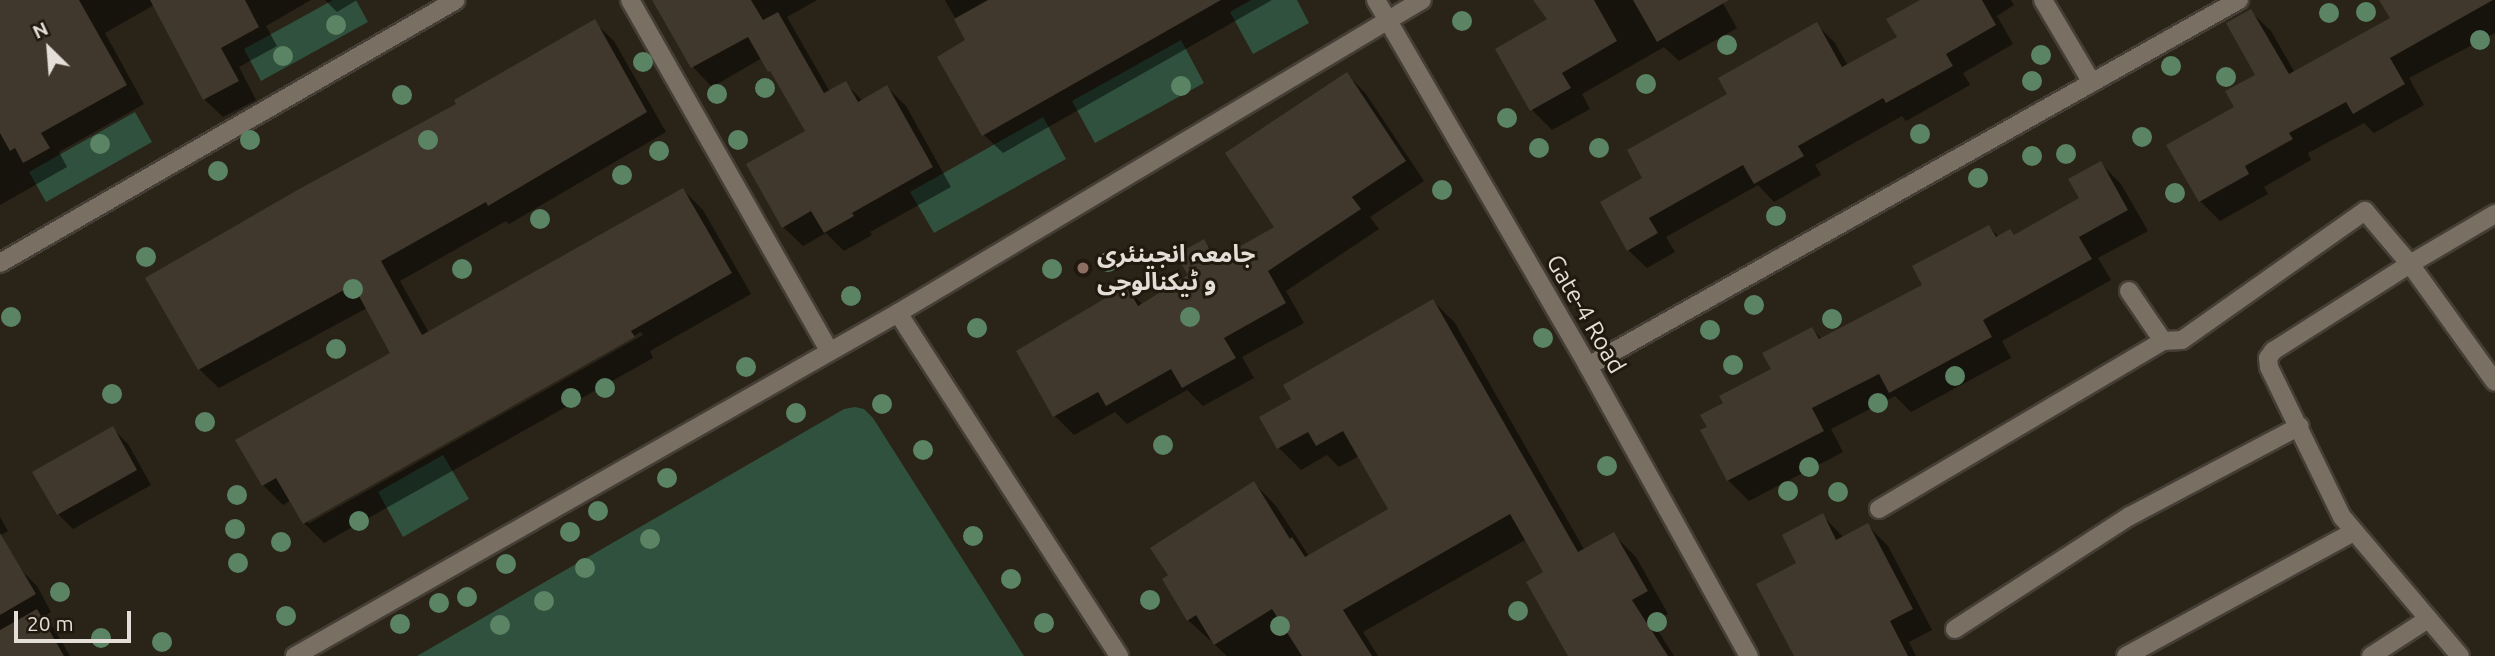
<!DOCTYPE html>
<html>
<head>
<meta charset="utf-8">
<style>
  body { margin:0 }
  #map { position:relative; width:2495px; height:656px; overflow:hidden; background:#2a2317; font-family:Ubuntu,"Noto Sans Arabic",sans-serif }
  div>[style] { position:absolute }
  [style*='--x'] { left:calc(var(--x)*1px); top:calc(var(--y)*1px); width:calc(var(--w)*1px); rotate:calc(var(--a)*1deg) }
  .green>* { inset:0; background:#30513e }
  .shadow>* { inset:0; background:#0007 }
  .building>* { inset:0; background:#40382c }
  .roads { filter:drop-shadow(2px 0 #453e36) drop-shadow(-2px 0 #453e36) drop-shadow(0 2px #453e36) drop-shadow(0 -2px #453e36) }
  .service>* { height:18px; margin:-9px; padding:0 9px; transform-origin:9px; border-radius:9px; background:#797063 }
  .minor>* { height:18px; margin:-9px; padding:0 9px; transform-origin:9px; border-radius:9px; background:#797063 }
  .trees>* { width:20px; height:20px; margin:-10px; border-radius:50%; background:#5b8465 }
  .dots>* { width:19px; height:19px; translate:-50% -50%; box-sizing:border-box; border:4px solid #21190e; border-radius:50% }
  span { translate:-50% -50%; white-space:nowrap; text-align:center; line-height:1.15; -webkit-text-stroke:6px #21190e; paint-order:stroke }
  .poi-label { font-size:24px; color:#e3ded7; font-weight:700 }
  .left { translate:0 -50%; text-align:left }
  .street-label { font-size:24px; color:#e3ded7 }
  .north { position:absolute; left:14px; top:14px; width:70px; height:70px; -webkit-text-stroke:5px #21190e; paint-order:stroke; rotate:335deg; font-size:19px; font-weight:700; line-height:28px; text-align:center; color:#e3ded7 }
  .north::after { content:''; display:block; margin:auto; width:24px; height:32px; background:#e3ded7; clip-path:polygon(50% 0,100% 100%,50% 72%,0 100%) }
  .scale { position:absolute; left:14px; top:611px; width:117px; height:32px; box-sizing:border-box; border:4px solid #e3ded7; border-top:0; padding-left:9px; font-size:21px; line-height:24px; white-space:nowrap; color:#e3ded7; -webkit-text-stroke:5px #21190e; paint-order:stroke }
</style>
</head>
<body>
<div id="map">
  <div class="green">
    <i style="clip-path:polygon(333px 0,356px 0,368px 22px,261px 81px,244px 49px)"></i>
    <i style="clip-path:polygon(1251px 0,1297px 0,1309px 23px,1253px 54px,1230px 12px)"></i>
    <i style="clip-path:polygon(1181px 40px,1204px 83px,1095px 143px,1072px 101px)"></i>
    <i style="clip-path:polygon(135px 112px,152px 142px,46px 202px,29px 172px)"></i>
    <i style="clip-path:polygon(1043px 117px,1066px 159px,934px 233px,910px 192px)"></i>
    <i style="clip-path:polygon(855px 407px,864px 409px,873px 418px,1024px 656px,417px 656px,844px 409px)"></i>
    <i style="clip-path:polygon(443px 455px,469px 499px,403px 537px,378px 492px)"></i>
  </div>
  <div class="shadow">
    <i style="clip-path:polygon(0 0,311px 0,266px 26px,277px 46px,239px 67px,256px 100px,223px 117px,204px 99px,154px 5px,105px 33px,144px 104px,59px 152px,67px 167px,0 205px)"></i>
    <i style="clip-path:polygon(325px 0,357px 0,337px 12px)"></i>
    <i style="clip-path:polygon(674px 0,817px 0,787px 17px,830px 92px,845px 83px,863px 101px,887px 87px,906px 106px,951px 187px,870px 232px,872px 235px,844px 251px,826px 233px,803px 246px,783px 227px,807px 132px,762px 58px,712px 87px,693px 67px,659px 8px)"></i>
    <i style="clip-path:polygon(945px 0,1272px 0,1003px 153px,984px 135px,968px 41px)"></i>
    <i style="clip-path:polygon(1555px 0,1721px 0,1737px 28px,1679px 61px,1664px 47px,1582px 94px,1590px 109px,1552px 130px,1532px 110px)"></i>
    <i style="clip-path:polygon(1924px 0,2011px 0,2014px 5px,1997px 16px,2013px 44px,1963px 73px,1970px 85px,1906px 121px,1902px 116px,1815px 165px,1821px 175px,1774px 202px,1758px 185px,1666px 237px,1675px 252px,1647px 268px,1628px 250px,1645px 179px,1729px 95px,1816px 24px,1835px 43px,1848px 66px,1899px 38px)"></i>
    <i style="clip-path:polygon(2389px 0,2495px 0,2495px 33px,2409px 78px,2424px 105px,2374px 133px,2364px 123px,2308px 153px,2311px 160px,2264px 187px,2268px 194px,2220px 221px,2200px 201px,2236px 108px,2258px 75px,2250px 11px,2271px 31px,2295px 73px,2392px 18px)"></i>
    <i style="clip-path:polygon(evenodd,594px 22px,614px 41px,666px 132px,509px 224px,506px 221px,400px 281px,429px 333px,683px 190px,703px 210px,751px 294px,650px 351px,653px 358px,324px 543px,304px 523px,291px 500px,283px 505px,263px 485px,393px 353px,367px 308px,219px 388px,199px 369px,458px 105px,594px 22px,641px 332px,643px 335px,308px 524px,308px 520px,641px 332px)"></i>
    <i style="clip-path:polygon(1347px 74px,1366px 94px,1424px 181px,1370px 217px,1379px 229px,1286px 291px,1304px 323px,1242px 357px,1254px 378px,1203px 406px,1187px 390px,1127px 424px,1115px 412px,1074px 435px,1055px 416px,1126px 288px,1143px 305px,1190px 276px,1204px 241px,1221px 259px,1276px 228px)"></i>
    <i style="clip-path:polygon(2100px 163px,2121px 184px,2148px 231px,2098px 258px,2111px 280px,2002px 341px,2011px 358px,1911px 412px,1895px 396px,1831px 429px,1843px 452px,1749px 501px,1728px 480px,1709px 427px,1725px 403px,1773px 370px,1812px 329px,1822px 339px,1924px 285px,1989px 227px,1999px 237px,2015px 237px,2082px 199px)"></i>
    <i style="clip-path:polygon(1433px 301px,1455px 323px,1585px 551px,1614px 535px,1636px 557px,1668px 614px,1653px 623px,1674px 656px,1568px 656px,1546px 573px,1527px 539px,1363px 632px,1378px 656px,1227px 656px,1188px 620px,1254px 483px,1276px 506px,1309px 556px,1391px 510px,1359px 456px,1339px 467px,1327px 455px,1301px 470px,1279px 448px,1293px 400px)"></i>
    <i style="clip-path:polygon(113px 429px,128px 444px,151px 485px,73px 529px,58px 514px)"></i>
    <i style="clip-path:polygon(1822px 515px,1844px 538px,1867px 525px,1888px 546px,1932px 630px,1909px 642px,1916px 656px,1796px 656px,1799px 564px)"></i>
    <i style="clip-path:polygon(0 517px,8px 531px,0 536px)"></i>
    <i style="clip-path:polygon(20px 569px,37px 586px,51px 612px,46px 615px,70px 656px,0 656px,0 581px)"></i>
  </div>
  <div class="building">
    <i style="clip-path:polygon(0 0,79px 0,127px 85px,41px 133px,50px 148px,23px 163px,15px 148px,10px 151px,0 133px)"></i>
    <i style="clip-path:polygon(150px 0,245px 0,259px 27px,221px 48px,239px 81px,203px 100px)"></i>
    <i style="clip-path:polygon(652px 0,751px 0,763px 20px,778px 12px,824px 93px,846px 81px,858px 102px,887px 85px,933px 167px,852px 213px,854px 216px,824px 233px,811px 211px,782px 228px,746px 164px,805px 131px,770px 71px,768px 72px,748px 37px,691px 68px)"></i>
    <i style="clip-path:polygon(988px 0,1221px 0,982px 136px,937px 57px,965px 40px,954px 19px)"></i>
    <i style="clip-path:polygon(1533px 0,1594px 0,1617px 41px,1562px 73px,1571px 88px,1530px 111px,1495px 49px,1547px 19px)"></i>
    <i style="clip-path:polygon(1633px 0,1729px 0,1657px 42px)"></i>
    <i style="clip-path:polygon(1920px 0,1982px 0,1996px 25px,1946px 54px,1953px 66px,1886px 103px,1883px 98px,1798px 146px,1804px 156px,1754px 184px,1743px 165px,1649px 218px,1658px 233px,1627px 251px,1600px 202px,1642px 178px,1627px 150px,1727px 94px,1718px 78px,1817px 22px,1842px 67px,1897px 37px,1886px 19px)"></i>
    <i style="clip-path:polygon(2379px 0,2493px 0,2390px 58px,2405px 84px,2353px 114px,2346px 102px,2289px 133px,2293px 139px,2245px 166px,2249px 174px,2199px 202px,2166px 145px,2234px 107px,2225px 91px,2255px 75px,2226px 23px,2251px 9px,2289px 74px,2390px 18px)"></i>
    <i style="clip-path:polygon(595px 19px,647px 112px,488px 206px,486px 202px,381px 261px,422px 335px,683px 188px,732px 273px,631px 331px,635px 337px,303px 524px,276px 478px,262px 486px,235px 440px,390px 353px,353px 285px,198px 370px,145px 278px,301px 188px,456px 104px,454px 100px)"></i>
    <i style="clip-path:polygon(1347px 72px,1406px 161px,1352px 197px,1361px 209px,1268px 271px,1286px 303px,1224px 338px,1236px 358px,1182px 388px,1171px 369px,1106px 406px,1098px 392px,1053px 417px,1016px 351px,1126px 286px,1138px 306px,1188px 275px,1176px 255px,1204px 239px,1216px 260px,1274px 227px,1225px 153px)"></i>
    <i style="clip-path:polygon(2101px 161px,2128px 210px,2079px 237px,2092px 259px,1983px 320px,1992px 337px,1889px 393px,1879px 374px,1812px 408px,1824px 431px,1727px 481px,1700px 430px,1707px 427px,1700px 415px,1723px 403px,1719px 396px,1771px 369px,1762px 353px,1812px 327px,1819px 339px,1922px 285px,1912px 266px,1989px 225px,1996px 237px,2010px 229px,2014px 235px,2079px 198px,2068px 179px)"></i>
    <i style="clip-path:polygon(1433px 299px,1578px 552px,1614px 532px,1648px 591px,1632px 600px,1668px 656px,1568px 656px,1526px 582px,1543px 572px,1510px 514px,1343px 610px,1372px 656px,1302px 656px,1272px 609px,1214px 645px,1196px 615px,1187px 621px,1162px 579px,1168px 575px,1150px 548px,1254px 481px,1290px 539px,1292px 537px,1305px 557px,1388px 509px,1343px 431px,1316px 446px,1308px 432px,1277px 449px,1259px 417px,1291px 399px,1283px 385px)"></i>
    <i style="clip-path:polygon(113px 426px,137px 470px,57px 515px,32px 472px)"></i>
    <i style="clip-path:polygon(1823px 513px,1836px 540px,1868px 523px,1913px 609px,1890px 621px,1908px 656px,1794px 656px,1756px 584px,1796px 563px,1782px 535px)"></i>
    <i style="clip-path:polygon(0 533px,36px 594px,0 615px)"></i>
    <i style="clip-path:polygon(37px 609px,64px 656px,0 656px,0 630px)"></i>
  </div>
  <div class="roads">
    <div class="service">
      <i style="--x:630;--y:0;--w:403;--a:60.4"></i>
      <i style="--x:2043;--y:0;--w:96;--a:59.4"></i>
      <i style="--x:0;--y:263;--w:526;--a:-29.97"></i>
      <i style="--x:2129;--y:291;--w:60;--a:55.8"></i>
      <i style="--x:2163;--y:341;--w:19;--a:-3"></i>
      <i style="--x:2182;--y:340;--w:224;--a:-35.2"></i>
      <i style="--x:2365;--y:211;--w:70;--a:49.7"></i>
      <i style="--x:2410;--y:264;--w:145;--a:54.2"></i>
      <i style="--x:898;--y:313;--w:408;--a:57.2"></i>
      <i style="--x:1588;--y:366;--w:747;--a:-29.35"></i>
      <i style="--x:1879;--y:509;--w:330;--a:-30.6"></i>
      <i style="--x:1955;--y:629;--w:208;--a:-32.9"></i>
      <i style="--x:2130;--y:516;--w:192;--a:-27.9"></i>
      <i style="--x:295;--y:656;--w:694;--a:-29.63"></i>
      <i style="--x:898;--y:313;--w:610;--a:-30.85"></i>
      <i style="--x:2126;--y:656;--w:259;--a:-28.6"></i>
      <i style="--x:2371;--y:656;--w:68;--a:-33"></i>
    </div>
    <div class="minor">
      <i style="--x:1376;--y:0;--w:423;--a:59.9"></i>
      <i style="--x:1588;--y:366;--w:332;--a:61"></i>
      <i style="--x:2460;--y:656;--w:182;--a:-130.3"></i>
      <i style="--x:2342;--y:517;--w:167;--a:-116"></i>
      <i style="--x:2269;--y:367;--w:9;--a:-96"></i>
      <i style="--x:2268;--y:358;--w:9;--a:-54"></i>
      <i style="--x:2273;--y:351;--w:162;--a:-32.4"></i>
      <i style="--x:2410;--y:264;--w:99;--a:-30.5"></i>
    </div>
  </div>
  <div class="trees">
    <i style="left:2366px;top:12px"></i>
    <i style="left:2329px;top:13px"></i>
    <i style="left:1462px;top:21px"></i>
    <i style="left:336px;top:25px"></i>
    <i style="left:2480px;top:40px"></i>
    <i style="left:1727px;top:45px"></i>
    <i style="left:2041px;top:55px"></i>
    <i style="left:283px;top:56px"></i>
    <i style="left:643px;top:62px"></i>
    <i style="left:2171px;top:66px"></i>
    <i style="left:2226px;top:77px"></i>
    <i style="left:2032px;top:81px"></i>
    <i style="left:1646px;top:84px"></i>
    <i style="left:1181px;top:86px"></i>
    <i style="left:765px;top:88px"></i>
    <i style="left:717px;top:94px"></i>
    <i style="left:402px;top:95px"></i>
    <i style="left:1507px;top:118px"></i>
    <i style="left:1920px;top:134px"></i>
    <i style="left:2142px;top:137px"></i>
    <i style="left:250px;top:140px"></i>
    <i style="left:428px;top:140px"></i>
    <i style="left:738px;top:140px"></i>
    <i style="left:100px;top:144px"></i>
    <i style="left:1539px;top:148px"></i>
    <i style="left:1599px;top:148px"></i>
    <i style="left:659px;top:151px"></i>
    <i style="left:2066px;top:154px"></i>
    <i style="left:2032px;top:156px"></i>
    <i style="left:218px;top:171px"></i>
    <i style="left:622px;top:175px"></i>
    <i style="left:1978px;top:178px"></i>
    <i style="left:1442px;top:190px"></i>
    <i style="left:2175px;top:193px"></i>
    <i style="left:1776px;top:216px"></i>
    <i style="left:540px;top:219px"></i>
    <i style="left:146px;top:257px"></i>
    <i style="left:1108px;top:262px"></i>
    <i style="left:462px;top:269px"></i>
    <i style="left:1052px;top:269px"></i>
    <i style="left:353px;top:289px"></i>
    <i style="left:851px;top:296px"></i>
    <i style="left:1754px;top:305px"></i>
    <i style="left:11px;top:317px"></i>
    <i style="left:1190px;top:317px"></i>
    <i style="left:1832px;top:319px"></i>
    <i style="left:977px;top:328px"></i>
    <i style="left:1710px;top:330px"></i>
    <i style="left:1543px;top:338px"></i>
    <i style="left:336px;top:349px"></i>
    <i style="left:1733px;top:365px"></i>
    <i style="left:746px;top:367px"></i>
    <i style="left:1955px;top:376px"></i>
    <i style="left:605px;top:388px"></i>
    <i style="left:112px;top:394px"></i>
    <i style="left:571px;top:398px"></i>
    <i style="left:1878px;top:403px"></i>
    <i style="left:882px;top:404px"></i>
    <i style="left:796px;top:413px"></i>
    <i style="left:205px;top:422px"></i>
    <i style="left:1163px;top:445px"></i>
    <i style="left:923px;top:450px"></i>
    <i style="left:1607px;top:466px"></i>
    <i style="left:1809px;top:467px"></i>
    <i style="left:667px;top:478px"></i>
    <i style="left:1788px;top:491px"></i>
    <i style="left:1838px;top:492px"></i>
    <i style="left:237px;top:495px"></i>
    <i style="left:598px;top:511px"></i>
    <i style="left:359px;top:521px"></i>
    <i style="left:235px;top:529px"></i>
    <i style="left:570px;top:532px"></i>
    <i style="left:973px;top:536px"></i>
    <i style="left:650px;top:539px"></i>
    <i style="left:281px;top:542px"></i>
    <i style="left:238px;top:563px"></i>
    <i style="left:506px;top:564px"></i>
    <i style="left:585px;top:568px"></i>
    <i style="left:1011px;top:579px"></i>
    <i style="left:60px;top:592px"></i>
    <i style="left:467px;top:597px"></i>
    <i style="left:1150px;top:600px"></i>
    <i style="left:544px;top:601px"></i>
    <i style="left:439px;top:603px"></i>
    <i style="left:1518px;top:611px"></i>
    <i style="left:286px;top:616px"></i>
    <i style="left:1657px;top:622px"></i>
    <i style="left:1044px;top:623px"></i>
    <i style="left:400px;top:624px"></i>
    <i style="left:500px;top:625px"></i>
    <i style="left:1280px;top:626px"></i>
    <i style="left:101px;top:638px"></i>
    <i style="left:162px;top:642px"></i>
  </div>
  <div class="dots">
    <i style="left:1083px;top:268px;background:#8d6e63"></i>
  </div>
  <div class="poi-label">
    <span class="left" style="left:1097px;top:268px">جامعہ انجینئری<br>و ٹیکنالوجی</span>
  </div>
  <div class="street-label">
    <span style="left:1586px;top:314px;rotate:60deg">Gate-4 Road</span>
  </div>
  <div class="north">N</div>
  <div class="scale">20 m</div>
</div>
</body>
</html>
